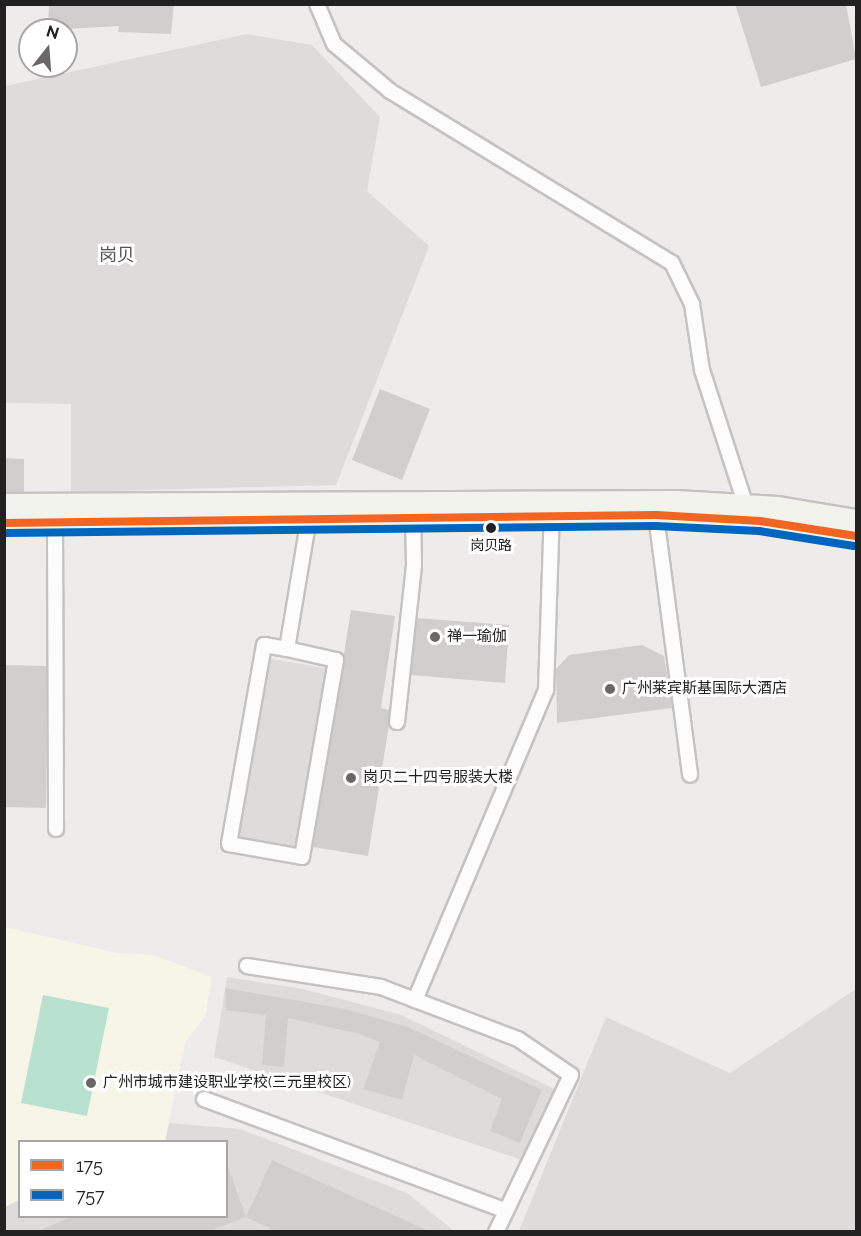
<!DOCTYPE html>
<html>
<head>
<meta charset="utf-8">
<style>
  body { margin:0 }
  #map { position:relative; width:861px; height:1236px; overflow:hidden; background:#eeecea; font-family:Raleway,"Noto Sans SC",sans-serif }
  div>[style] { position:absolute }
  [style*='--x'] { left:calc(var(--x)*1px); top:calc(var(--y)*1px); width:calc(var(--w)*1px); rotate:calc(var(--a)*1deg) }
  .residential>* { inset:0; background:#dedcdb }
  .education>* { inset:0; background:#f6f5e7 }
  .pitch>* { inset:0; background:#b9e1d0 }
  .building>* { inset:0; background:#d1cfcd }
  .roads { filter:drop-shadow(2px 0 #c4c3c2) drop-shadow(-2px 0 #c4c3c2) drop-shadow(0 2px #c4c3c2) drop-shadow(0 -2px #c4c3c2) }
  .street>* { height:14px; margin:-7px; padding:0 7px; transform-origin:7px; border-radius:7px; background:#fcfcfc }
  .secondary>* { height:20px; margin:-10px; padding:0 10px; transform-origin:10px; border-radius:10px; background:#f3f3ed }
  .bus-1>* { height:8px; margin:-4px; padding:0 4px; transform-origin:4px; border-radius:4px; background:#f26522 }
  .bus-2>* { height:8px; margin:-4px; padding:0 4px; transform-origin:4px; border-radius:4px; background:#0065bd }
  .dots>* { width:16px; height:16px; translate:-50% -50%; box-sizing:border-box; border:3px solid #fff; border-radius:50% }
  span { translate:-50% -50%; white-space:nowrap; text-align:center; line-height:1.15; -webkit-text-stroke:6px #fff; paint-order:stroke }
  .bus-label { font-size:14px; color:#212121 }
  .poi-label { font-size:15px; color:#212121 }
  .left { translate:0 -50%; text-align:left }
  .quarter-label { font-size:18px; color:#545454 }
  .frame { position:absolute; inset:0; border:6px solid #212121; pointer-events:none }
  .legend { position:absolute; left:18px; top:1140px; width:210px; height:78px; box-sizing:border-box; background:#fff; border:2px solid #a6a6a6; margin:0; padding:8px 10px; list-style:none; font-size:18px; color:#212121 }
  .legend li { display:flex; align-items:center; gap:12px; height:30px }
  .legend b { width:30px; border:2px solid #a6a6a6 }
  .north { position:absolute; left:18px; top:18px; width:60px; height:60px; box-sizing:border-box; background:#fff; border:2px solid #a6a6a6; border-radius:50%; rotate:17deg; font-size:16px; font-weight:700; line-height:24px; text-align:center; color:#212121 }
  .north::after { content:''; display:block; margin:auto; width:21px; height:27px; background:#696867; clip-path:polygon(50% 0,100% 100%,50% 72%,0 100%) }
</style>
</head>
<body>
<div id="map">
  <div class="residential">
    <i style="clip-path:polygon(247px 34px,312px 45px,380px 117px,367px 191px,429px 246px,336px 485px,71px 492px,71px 404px,5px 403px,5px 86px)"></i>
    <i style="clip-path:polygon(266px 658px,331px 669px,301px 850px,236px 839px)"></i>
    <i style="clip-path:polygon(227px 977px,303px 989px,401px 1015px,557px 1090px,522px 1160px,214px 1057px)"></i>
    <i style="clip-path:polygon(856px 989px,856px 1231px,519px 1231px,606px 1017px,730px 1073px)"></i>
    <i style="clip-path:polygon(169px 1123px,240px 1129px,407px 1193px,454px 1231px,5px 1232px,5px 1207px,19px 1200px,20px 1216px,226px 1216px,226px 1142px,165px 1141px)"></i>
  </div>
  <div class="education">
    <i style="clip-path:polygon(5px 927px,117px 953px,153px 955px,212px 977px,205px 1016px,185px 1043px,165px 1141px,20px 1142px,19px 1200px,5px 1207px)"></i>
  </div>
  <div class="pitch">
    <i style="clip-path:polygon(43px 995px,109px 1008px,87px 1116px,21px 1103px)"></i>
  </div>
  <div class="building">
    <i style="clip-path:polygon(49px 4px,174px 4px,171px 34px,118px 32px,119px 26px,48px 30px)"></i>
    <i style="clip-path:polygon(735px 4px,846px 4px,856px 59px,761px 87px)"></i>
    <i style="clip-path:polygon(380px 389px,430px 409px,402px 480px,352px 460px)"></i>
    <i style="clip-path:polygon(4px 458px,24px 459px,24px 492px,4px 492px)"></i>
    <i style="clip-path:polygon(351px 610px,395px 616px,381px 708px,389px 710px,389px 725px,368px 856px,313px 847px)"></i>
    <i style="clip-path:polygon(417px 618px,509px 625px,505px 683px,411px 675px)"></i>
    <i style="clip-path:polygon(642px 645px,664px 656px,672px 708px,557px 723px,556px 669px,569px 655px)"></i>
    <i style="clip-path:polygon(4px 665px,46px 666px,46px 808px,4px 807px)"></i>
    <i style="clip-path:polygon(225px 988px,345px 1009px,408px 1027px,542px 1090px,520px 1143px,490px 1131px,502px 1099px,414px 1055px,402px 1100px,363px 1089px,380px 1042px,356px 1033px,288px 1018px,284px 1067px,262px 1065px,266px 1015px,226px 1010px)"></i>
    <i style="clip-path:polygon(272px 1160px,431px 1232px,278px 1232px,246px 1217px)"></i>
    <i style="clip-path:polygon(228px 1167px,246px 1217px,207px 1232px,36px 1232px,73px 1216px,226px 1216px)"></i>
  </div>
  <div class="roads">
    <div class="street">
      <i style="--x:317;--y:4;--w:43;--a:67"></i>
      <i style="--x:334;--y:44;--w:73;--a:40"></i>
      <i style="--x:390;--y:91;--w:330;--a:31.4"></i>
      <i style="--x:672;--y:263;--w:46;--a:64"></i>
      <i style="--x:692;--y:304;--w:67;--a:81.4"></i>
      <i style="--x:702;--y:370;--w:149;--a:72.1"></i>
      <i style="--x:655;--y:508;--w:269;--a:82.5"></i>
      <i style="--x:55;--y:522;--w:307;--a:89.8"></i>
      <i style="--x:287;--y:649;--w:23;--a:-170"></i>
      <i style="--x:264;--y:645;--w:202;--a:100"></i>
      <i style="--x:229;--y:844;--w:74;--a:10.1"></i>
      <i style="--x:302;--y:857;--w:200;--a:-80.2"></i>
      <i style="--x:336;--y:660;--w:50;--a:-167.3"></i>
      <i style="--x:287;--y:649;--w:133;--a:-80.5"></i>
      <i style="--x:397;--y:722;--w:158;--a:-83.8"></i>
      <i style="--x:414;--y:565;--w:54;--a:-91.1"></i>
      <i style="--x:247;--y:966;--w:136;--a:8.9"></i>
      <i style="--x:381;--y:987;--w:147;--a:20.8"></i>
      <i style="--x:518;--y:1039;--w:64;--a:34.2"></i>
      <i style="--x:571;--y:1075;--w:174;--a:115.5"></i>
      <i style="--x:415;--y:1000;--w:337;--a:-67.1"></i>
      <i style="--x:546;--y:690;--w:182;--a:-88.1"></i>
      <i style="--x:204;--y:1099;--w:322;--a:20.3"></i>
    </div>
    <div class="secondary">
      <i style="--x:4;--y:504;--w:673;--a:-0.26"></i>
      <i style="--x:677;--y:501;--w:101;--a:3.4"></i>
      <i style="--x:778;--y:507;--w:79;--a:9.5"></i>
      <i style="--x:4;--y:523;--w:652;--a:-0.7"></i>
      <i style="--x:656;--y:515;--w:104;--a:3.3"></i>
      <i style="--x:760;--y:521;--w:97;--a:8.9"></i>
    </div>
  </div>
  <div class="bus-1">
    <i style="--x:4;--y:523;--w:652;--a:-0.7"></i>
    <i style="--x:656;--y:515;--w:104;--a:3.3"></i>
    <i style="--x:760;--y:521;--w:97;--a:8.9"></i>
  </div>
  <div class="bus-2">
    <i style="--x:4;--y:533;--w:652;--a:-0.62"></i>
    <i style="--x:656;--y:526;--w:103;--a:2.8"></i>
    <i style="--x:759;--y:531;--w:96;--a:9"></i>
  </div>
  <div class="dots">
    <i style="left:491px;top:528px;background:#212121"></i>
    <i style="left:435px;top:637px;background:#696867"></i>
    <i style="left:610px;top:689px;background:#696867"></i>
    <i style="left:351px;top:778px;background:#696867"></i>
    <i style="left:91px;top:1083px;background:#696867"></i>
  </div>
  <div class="bus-label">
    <span style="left:491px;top:545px">岗贝路</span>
  </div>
  <div class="poi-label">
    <span class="left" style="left:447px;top:637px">禅一瑜伽</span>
    <span class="left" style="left:622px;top:689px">广州莱宾斯基国际大酒店</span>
    <span class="left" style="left:363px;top:778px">岗贝二十四号服装大楼</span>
    <span class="left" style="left:103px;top:1083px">广州市城市建设职业学校(三元里校区)</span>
  </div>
  <div class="quarter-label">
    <span style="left:117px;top:255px">岗贝</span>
  </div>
  <div class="frame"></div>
  <ul class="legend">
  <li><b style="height:8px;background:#f26522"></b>175</li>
  <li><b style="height:8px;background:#0065bd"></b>757</li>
  </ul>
  <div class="north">N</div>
</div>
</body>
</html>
